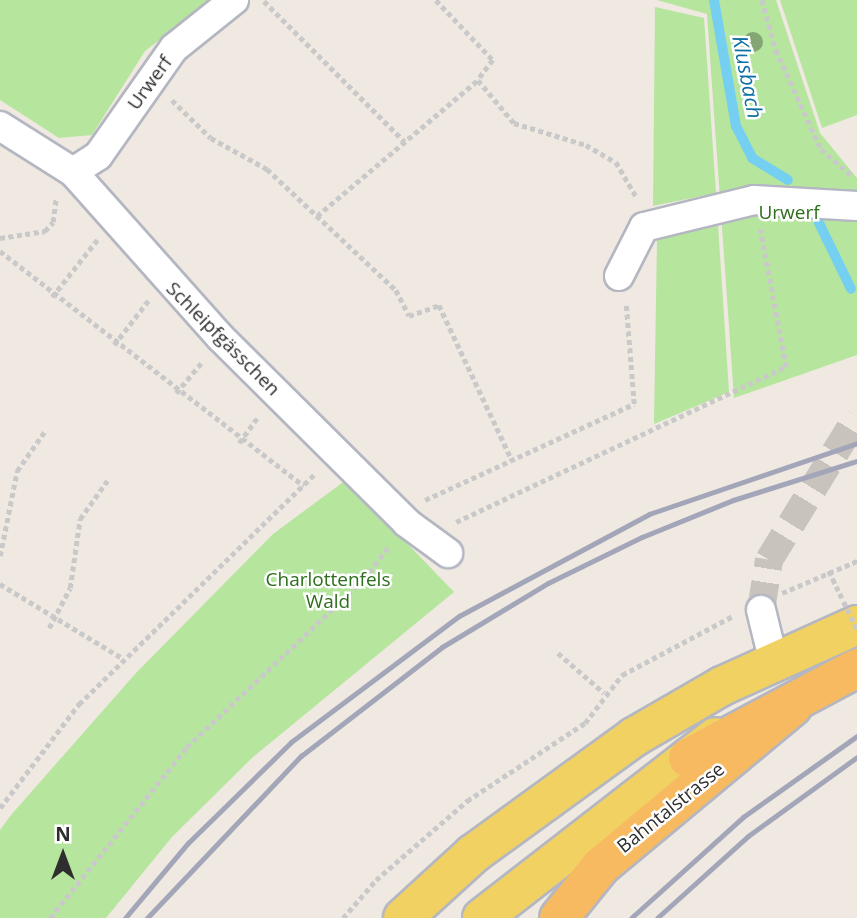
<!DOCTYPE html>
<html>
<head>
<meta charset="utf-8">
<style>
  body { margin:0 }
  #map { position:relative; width:857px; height:918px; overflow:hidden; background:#efe9e1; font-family:"Open Sans",sans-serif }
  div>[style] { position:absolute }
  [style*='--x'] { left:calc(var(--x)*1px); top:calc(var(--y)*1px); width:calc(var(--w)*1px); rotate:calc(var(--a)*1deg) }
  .green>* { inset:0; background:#b6e59e }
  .stream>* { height:10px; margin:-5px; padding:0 5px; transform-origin:5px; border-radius:5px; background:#75cff0 }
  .minor-tunnel>* { height:28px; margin-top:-14px; transform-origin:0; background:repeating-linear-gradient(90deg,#c8c4bd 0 28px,transparent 0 42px) }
  .path>* { height:4.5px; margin-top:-2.25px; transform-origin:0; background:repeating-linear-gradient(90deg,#c9c9c9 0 5px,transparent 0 8.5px) }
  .roads { filter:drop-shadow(2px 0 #b4b7c1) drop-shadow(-2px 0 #b4b7c1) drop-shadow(0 2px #b4b7c1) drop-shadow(0 -2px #b4b7c1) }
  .minor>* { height:28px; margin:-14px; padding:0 14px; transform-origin:14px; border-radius:14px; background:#fff }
  .primary>* { height:38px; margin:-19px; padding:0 19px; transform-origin:19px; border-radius:19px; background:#f2d163 }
  .trunk>* { height:38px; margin:-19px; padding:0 19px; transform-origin:19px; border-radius:19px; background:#f8ba60 }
  .rail>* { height:5px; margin:-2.5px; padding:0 2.5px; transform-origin:2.5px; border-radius:2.5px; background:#a3a6b8 }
  .path-bridge>* { height:4.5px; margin-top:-2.25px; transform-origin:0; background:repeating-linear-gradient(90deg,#c9c9c9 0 5px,transparent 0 8.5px) }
  .trees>* { width:20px; height:20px; margin:-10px; border-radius:50%; background:#84a574 }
  span { translate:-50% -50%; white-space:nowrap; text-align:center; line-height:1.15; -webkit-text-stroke:5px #fff; paint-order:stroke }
  .street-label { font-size:19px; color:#2e2e2e }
  .park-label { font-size:19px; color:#2c6e1b }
  .water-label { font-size:21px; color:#0d6fa3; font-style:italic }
  .north { position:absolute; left:28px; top:820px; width:70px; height:70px; -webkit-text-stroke:5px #fff; paint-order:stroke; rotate:0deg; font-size:19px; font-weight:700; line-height:28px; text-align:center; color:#2e2e2e }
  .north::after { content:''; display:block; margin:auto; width:24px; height:32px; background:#2e2e2e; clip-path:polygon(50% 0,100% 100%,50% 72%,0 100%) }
</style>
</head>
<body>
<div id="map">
  <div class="green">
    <i style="clip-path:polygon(0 0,211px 0,145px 51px,92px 135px,59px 138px,0 100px)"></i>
    <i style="clip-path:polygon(657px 0,776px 0,820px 133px,857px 178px,857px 355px,734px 398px,707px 14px)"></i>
    <i style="clip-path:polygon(780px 0,857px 0,857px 115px,822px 128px)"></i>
    <i style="clip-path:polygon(655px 7px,704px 18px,716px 193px,653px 206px)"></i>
    <i style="clip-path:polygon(718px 225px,729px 392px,654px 424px,657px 239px)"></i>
    <i style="clip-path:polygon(346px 480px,454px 592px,253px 757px,172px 837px,106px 918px,0 918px,0 830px,11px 815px,136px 673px,273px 534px)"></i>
  </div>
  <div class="stream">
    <i style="--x:714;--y:0;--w:128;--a:80.1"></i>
    <i style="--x:736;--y:126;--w:36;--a:63"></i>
    <i style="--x:752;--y:158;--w:42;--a:31.4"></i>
    <i style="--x:819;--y:223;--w:73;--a:64.1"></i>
  </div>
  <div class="minor-tunnel">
    <i style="--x:761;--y:610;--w:51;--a:-80.9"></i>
    <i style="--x:769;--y:560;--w:168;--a:-58.4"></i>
  </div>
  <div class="path">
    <i style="--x:436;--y:0;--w:83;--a:46.5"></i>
    <i style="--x:493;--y:60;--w:25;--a:127"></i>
    <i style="--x:478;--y:80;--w:56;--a:50.1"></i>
    <i style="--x:514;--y:123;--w:75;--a:17"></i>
    <i style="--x:586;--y:145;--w:34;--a:30"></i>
    <i style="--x:616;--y:162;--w:42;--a:59.7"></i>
    <i style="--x:762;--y:0;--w:52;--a:74.4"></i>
    <i style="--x:776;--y:50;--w:109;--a:65.6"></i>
    <i style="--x:821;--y:149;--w:41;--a:41.1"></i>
    <i style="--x:264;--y:1;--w:199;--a:45"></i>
    <i style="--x:172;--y:100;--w:54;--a:44.3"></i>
    <i style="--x:211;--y:138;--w:64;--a:29"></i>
    <i style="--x:267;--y:169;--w:177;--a:43.2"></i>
    <i style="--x:396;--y:290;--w:29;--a:63"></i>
    <i style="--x:409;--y:316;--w:32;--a:-20"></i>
    <i style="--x:439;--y:305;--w:171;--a:64.8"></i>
    <i style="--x:317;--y:216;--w:211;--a:-40.2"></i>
    <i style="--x:0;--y:238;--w:46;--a:-8.8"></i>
    <i style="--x:45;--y:231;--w:12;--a:-48"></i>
    <i style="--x:53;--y:222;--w:25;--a:-83"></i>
    <i style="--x:0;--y:251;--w:384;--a:37.7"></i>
    <i style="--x:52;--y:297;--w:73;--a:-51.7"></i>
    <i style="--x:114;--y:345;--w:56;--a:-52.3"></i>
    <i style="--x:176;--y:393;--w:40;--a:-50"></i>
    <i style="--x:239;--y:443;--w:34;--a:-54"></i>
    <i style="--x:425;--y:500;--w:230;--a:-24.7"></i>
    <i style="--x:634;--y:404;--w:100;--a:-94.6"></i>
    <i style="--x:456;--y:522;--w:365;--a:-25.2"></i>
    <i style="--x:786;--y:367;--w:140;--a:-100.7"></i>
    <i style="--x:0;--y:556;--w:87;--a:-78.7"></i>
    <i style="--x:17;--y:471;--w:49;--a:-55"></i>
    <i style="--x:0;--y:584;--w:143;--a:31.2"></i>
    <i style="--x:782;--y:593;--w:82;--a:-23.1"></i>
    <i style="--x:49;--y:628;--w:45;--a:-62.3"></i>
    <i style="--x:70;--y:588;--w:70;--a:-81.8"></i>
    <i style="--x:80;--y:519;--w:47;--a:-54.6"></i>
    <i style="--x:558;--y:653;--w:61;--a:41"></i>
    <i style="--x:0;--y:808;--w:131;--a:-52.8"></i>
    <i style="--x:79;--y:704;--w:331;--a:-44.3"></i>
    <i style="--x:50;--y:918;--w:219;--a:-51.3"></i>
    <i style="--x:187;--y:747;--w:244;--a:-43.5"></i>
    <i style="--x:364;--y:579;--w:41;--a:-52.9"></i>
    <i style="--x:343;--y:918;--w:50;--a:-49"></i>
    <i style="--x:376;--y:880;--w:121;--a:-41"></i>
    <i style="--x:467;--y:801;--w:141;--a:-33.5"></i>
    <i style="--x:585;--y:723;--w:61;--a:-52.4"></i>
    <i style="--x:622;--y:675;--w:126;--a:-28"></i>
  </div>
  <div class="roads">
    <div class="minor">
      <i style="--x:0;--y:126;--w:86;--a:32.2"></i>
      <i style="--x:73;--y:172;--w:222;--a:48.3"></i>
      <i style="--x:221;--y:338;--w:262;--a:44.8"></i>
      <i style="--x:407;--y:523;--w:51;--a:36.2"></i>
      <i style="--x:73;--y:172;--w:30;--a:-33"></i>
      <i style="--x:98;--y:156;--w:132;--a:-54.9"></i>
      <i style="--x:174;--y:48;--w:77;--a:-38.7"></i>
      <i style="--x:619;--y:276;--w:55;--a:-63"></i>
      <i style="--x:644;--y:227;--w:113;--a:-13.8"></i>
      <i style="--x:754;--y:200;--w:103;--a:3.3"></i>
      <i style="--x:761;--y:610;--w:55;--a:76.2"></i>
    </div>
    <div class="primary">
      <i style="--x:403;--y:918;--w:95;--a:-42.4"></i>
      <i style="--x:473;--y:854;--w:199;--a:-36"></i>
      <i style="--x:634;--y:737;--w:102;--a:-30.1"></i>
      <i style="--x:722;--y:686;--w:148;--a:-24.3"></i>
      <i style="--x:482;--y:918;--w:295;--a:-37.8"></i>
    </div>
    <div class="trunk">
      <i style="--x:688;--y:758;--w:191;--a:-28"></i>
      <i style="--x:559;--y:918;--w:67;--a:-51.1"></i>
      <i style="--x:601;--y:866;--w:249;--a:-39.8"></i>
    </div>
  </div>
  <div class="rail">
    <i style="--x:125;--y:918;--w:98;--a:-50"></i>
    <i style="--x:188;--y:843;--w:144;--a:-44.4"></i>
    <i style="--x:291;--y:742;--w:210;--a:-36.9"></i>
    <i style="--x:459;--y:616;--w:216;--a:-28.2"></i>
    <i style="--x:649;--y:514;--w:220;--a:-18.8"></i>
    <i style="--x:147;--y:918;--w:224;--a:-46.5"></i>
    <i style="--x:301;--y:756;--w:178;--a:-37.7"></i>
    <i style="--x:442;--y:647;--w:124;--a:-31.1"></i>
    <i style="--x:548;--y:583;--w:105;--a:-26.1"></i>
    <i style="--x:642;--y:537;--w:98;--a:-22.1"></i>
    <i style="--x:733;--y:500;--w:130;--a:-17.5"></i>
    <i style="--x:631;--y:918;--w:151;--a:-42"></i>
    <i style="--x:743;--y:817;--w:140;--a:-35.4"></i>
    <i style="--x:657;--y:918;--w:122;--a:-42"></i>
    <i style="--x:748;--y:836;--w:135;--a:-35.9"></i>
  </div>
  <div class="path-bridge">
    <i style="--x:829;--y:571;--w:64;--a:64.2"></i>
  </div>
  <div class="trees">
    <i style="left:753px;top:42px"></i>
  </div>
  <div class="street-label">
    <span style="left:150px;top:83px;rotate:-54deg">Urwerf</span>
    <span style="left:223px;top:339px;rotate:45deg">Schleipfgässchen</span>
    <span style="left:671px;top:808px;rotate:-39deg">Bahntalstrasse</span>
  </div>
  <div class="park-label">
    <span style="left:789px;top:213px">Urwerf</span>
    <span style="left:328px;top:591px">Charlottenfels<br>Wald</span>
  </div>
  <div class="water-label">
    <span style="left:748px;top:77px;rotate:79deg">Klusbach</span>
  </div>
  <div class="north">N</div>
</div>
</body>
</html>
